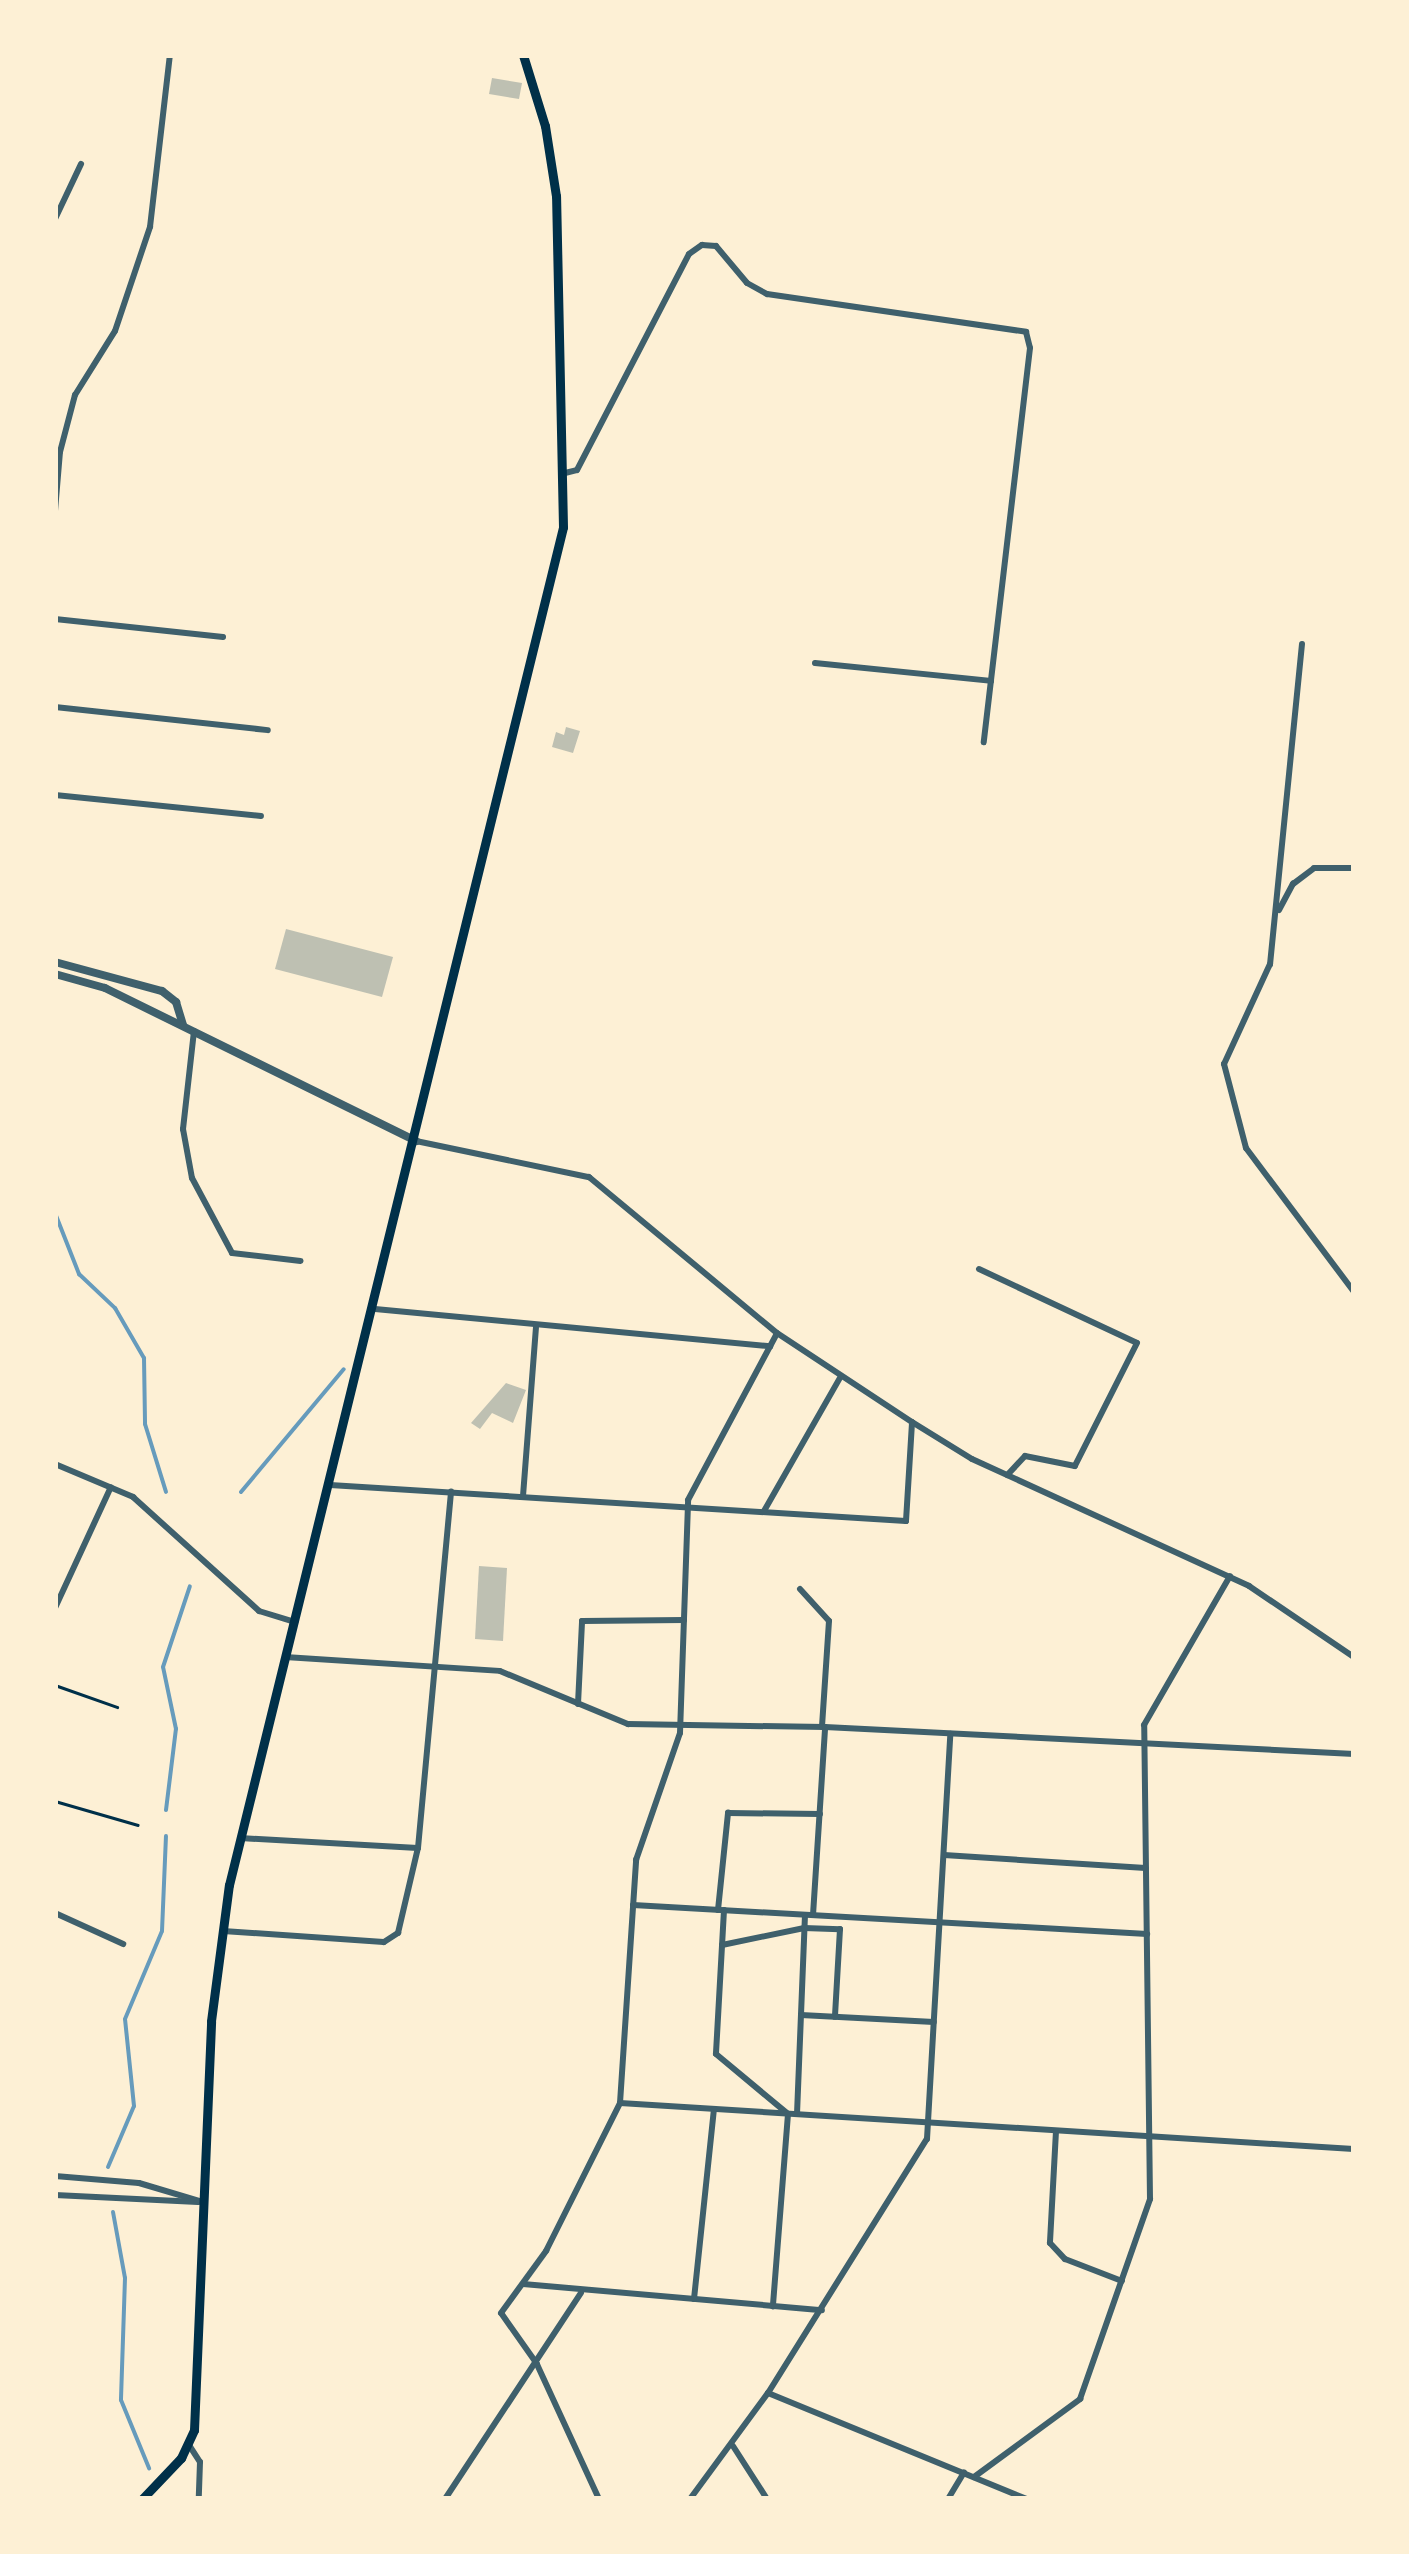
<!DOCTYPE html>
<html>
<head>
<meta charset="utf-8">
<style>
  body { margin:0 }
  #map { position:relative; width:1409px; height:2554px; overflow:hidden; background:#fdf0d5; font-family:Ubuntu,sans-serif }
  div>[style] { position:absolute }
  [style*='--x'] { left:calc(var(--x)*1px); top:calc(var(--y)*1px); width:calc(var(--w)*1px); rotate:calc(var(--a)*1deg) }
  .stream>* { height:4px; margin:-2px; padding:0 2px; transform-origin:2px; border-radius:2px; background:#669bbc }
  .building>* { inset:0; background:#bec0b2 }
  .path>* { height:2.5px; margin:-1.25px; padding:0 1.25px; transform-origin:1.25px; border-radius:1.25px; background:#003049 }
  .minor>* { height:6px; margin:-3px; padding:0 3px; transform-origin:3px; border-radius:3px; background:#3f606c }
  .tertiary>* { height:8px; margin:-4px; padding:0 4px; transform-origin:4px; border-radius:4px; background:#3f606c }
  .secondary>* { height:9px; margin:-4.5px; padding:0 4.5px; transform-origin:4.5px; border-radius:4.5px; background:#003049 }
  span { translate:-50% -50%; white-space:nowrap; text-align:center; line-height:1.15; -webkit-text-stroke:10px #fdf0d5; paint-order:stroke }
  .frame { position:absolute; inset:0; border:58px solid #fdf0d5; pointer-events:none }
</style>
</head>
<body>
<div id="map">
  <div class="stream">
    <i style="--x:55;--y:1213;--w:66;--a:68.5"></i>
    <i style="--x:79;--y:1274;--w:50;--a:43.4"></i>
    <i style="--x:115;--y:1308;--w:58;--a:59.9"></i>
    <i style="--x:144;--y:1358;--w:66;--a:89.1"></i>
    <i style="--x:145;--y:1424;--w:71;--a:72.8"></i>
    <i style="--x:241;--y:1492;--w:160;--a:-50.1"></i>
    <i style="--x:166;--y:1810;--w:82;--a:-83"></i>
    <i style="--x:176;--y:1729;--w:63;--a:-101.8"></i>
    <i style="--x:163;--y:1667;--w:85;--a:-71.6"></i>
    <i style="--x:108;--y:2167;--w:66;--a:-66.9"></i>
    <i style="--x:134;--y:2106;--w:87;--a:-95.9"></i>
    <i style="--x:125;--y:2019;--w:95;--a:-67.2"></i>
    <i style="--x:162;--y:1931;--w:95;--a:-87.6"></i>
    <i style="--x:113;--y:2212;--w:67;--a:79.7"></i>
    <i style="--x:125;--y:2278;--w:122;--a:91.9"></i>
    <i style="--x:121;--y:2400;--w:74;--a:67.6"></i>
  </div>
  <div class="building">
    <i style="clip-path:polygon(492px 78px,522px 83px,519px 99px,489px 94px)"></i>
    <i style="clip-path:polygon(566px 727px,580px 731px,573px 753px,552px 747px,556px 732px,564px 735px)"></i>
    <i style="clip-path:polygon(286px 929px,393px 957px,382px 997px,275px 969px)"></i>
    <i style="clip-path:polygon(506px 1383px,526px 1390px,513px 1423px,492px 1413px,480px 1429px,471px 1423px)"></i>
    <i style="clip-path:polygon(479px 1566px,507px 1568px,503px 1641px,475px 1639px)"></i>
  </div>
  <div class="path">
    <i style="--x:55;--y:1685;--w:66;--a:19.5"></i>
    <i style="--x:55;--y:1801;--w:86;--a:16.1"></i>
  </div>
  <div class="minor">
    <i style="--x:55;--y:219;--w:61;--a:-64.7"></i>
    <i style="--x:565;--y:473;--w:12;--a:-14"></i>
    <i style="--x:577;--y:470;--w:243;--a:-62.6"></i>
    <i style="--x:689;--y:254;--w:16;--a:-35"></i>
    <i style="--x:702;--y:245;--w:14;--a:4"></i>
    <i style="--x:716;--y:246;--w:48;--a:50"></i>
    <i style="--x:747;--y:283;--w:23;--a:29"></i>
    <i style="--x:767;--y:294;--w:262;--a:8.3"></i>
    <i style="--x:1026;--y:332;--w:16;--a:76"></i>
    <i style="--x:1030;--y:348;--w:397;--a:96.7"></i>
    <i style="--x:55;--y:511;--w:59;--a:-85.2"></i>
    <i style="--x:60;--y:452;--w:59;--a:-75.3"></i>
    <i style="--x:75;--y:395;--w:75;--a:-58"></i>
    <i style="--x:115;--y:331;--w:110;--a:-71.4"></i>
    <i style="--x:150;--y:227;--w:173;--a:-83.4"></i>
    <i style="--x:55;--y:521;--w:36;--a:90"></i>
    <i style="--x:55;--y:619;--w:169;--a:6.1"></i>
    <i style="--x:1302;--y:644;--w:322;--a:95.7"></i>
    <i style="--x:1270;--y:964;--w:110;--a:114.7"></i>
    <i style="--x:1224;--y:1064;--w:87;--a:75.3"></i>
    <i style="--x:1246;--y:1148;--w:180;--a:53.1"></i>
    <i style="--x:815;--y:663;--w:177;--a:5.8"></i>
    <i style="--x:55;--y:707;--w:214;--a:6.2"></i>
    <i style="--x:55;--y:795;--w:207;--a:5.8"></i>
    <i style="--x:1279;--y:910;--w:30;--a:-62"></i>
    <i style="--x:1293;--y:884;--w:26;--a:-37"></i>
    <i style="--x:1314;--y:868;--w:40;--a:0"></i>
    <i style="--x:194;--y:1031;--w:99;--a:96.4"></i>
    <i style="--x:183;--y:1129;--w:50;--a:79.6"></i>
    <i style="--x:192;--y:1178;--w:85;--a:61.9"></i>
    <i style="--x:232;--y:1253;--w:69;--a:6.6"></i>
    <i style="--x:416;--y:1141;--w:177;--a:11.8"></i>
    <i style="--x:589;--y:1177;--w:244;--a:39.7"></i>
    <i style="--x:777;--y:1333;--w:162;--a:33.4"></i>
    <i style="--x:912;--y:1422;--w:70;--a:31.7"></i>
    <i style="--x:972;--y:1459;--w:305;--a:24.6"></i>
    <i style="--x:1249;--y:1586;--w:127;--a:34.1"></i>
    <i style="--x:979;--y:1269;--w:174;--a:25.1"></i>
    <i style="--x:1137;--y:1343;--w:138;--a:116.8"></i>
    <i style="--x:1075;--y:1466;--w:51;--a:-168.7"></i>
    <i style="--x:1025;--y:1456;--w:26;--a:133"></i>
    <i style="--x:375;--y:1309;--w:397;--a:5.4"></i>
    <i style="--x:55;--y:1464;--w:85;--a:22.9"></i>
    <i style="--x:133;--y:1497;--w:170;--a:42.1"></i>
    <i style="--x:259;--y:1611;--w:38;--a:17"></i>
    <i style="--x:330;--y:1485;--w:577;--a:3.58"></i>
    <i style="--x:906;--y:1521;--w:99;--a:-86.5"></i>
    <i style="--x:523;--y:1496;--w:169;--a:-85.6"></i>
    <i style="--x:764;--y:1511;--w:155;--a:-60.3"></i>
    <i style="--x:800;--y:1589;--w:43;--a:47.8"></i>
    <i style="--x:829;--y:1621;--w:106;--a:93.8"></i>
    <i style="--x:55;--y:1608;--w:133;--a:-65.2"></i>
    <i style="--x:285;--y:1657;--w:215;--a:3.7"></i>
    <i style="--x:500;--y:1671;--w:139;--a:22.5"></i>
    <i style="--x:628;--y:1724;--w:197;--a:0.9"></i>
    <i style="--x:825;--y:1727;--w:530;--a:2.92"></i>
    <i style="--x:578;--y:1704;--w:83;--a:-87.2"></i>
    <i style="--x:582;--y:1621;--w:102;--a:-0.6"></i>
    <i style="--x:240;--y:1838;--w:178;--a:3.2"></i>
    <i style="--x:944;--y:1855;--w:202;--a:3.7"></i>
    <i style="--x:633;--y:1905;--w:515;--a:3.23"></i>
    <i style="--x:718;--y:1910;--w:98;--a:-84.1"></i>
    <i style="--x:728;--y:1813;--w:92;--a:0.6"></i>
    <i style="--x:724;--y:1910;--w:144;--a:93.2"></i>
    <i style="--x:716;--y:2054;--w:94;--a:39.8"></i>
    <i style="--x:788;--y:2114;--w:193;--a:94.5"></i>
    <i style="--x:55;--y:1913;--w:75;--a:24.5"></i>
    <i style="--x:813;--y:1915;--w:188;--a:-86.3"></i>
    <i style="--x:223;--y:1931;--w:161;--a:3.9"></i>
    <i style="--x:384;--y:1942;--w:17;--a:-33"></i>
    <i style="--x:398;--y:1933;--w:87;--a:-76.8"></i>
    <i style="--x:418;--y:1848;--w:358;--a:-84.7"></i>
    <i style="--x:722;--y:1945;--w:84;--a:-11.7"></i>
    <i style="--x:804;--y:1928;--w:36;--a:2"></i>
    <i style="--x:840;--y:1929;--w:88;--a:93.3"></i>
    <i style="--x:801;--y:2015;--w:133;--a:3"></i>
    <i style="--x:620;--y:2103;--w:735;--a:3.59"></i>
    <i style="--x:797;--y:2114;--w:199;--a:-87.7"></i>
    <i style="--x:1056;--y:2131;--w:112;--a:93.1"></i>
    <i style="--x:1050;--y:2243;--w:22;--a:47"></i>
    <i style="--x:1065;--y:2259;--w:61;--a:21.1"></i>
    <i style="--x:55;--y:2176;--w:84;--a:4.8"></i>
    <i style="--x:139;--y:2183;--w:67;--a:16.5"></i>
    <i style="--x:55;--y:2195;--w:143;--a:2.8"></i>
    <i style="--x:523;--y:2284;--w:300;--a:5"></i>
    <i style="--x:694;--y:2299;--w:191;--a:-84"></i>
    <i style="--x:768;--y:2393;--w:279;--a:22.3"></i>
    <i style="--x:189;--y:2445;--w:20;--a:57"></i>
    <i style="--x:200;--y:2462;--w:37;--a:92"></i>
    <i style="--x:733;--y:2446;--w:63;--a:57.3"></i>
    <i style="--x:974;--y:2477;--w:132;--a:-36.3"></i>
    <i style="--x:1080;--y:2399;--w:212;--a:-70.7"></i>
    <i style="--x:1150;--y:2199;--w:474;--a:-90.7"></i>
    <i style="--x:1144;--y:1725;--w:172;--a:-60"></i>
    <i style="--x:445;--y:2499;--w:247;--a:-56.6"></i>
    <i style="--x:599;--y:2499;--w:149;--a:-114.7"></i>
    <i style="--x:537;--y:2364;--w:62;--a:-125.2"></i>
    <i style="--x:501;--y:2313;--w:77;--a:-54"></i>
    <i style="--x:546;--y:2251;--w:165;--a:-63.4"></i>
    <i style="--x:620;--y:2103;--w:244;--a:-86.2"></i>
    <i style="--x:636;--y:1860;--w:134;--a:-70.9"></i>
    <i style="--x:680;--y:1733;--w:233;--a:-88"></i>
    <i style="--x:688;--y:1500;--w:189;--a:-61.9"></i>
    <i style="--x:690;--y:2499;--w:132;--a:-53.7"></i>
    <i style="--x:768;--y:2393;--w:300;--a:-58"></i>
    <i style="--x:927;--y:2139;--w:406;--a:-86.7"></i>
    <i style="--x:948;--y:2499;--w:31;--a:-59"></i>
  </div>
  <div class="tertiary">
    <i style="--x:55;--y:962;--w:111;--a:15.2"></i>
    <i style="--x:162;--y:991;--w:18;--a:38"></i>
    <i style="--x:176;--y:1002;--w:24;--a:73"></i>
    <i style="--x:55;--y:974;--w:52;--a:15.6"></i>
    <i style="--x:105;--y:988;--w:347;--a:26.2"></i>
  </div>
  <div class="secondary">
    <i style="--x:142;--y:2499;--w:57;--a:-46.4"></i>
    <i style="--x:181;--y:2458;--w:31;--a:-65"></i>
    <i style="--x:194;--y:2430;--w:409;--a:-87.6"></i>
    <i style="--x:211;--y:2021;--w:137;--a:-82.5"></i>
    <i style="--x:229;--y:1885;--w:1398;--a:-76.18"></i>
    <i style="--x:563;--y:527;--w:331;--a:-91.2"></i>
    <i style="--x:556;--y:196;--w:71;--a:-98.9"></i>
    <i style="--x:545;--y:126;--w:74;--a:-107.2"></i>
  </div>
  <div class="frame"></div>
</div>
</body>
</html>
